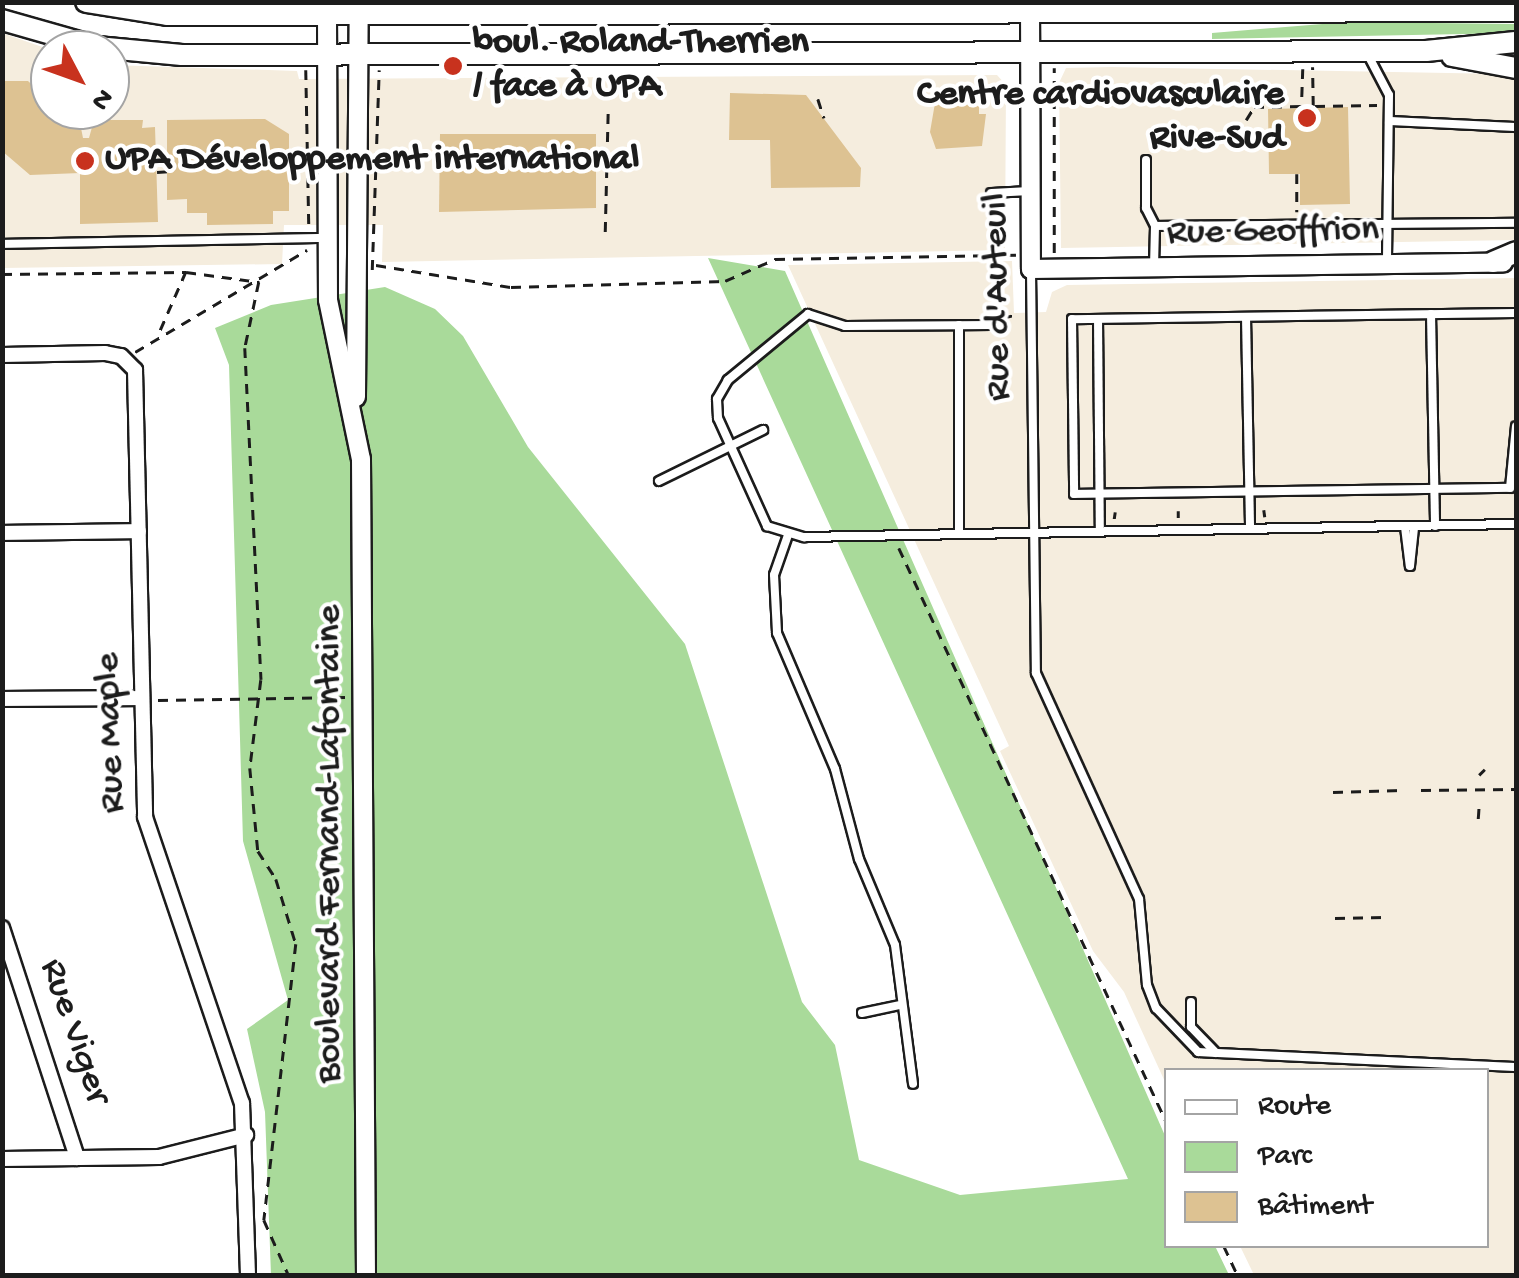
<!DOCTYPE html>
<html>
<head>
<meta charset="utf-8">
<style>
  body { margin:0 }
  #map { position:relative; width:1519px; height:1278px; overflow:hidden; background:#fff; font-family:"Gochi Hand",sans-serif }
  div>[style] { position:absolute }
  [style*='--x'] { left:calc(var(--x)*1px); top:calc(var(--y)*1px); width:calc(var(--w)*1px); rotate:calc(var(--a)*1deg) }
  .built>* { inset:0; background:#f5edde }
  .green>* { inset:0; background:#a9da9a }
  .building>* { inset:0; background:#ddc292 }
  .path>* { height:2.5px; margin-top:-1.25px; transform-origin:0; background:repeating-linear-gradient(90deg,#1c1c1c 0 10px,transparent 0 18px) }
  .roads { filter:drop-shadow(2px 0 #1c1c1c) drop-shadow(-2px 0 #1c1c1c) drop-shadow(0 2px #1c1c1c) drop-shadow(0 -2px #1c1c1c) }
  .service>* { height:8px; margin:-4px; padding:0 4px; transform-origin:4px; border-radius:4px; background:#fff }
  .minor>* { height:14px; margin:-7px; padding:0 7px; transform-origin:7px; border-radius:7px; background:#fff }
  .tertiary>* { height:18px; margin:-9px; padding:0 9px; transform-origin:9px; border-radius:9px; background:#fff }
  .secondary>* { height:20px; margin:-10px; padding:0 10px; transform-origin:10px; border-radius:10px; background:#fff }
  .dots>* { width:28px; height:28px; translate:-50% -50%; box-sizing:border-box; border:5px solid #fff; border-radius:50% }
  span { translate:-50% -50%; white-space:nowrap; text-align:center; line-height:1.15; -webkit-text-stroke:8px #fff; paint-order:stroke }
  .poi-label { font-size:38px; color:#1c1c1c; font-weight:700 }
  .left { translate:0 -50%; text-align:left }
  .right { translate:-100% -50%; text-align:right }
  .street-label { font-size:38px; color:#1c1c1c }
  .frame { position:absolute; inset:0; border:5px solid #1c1c1c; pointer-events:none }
  .legend { position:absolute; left:1164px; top:1068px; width:325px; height:180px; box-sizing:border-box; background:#fff; border:2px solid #a4a4a4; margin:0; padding:12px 18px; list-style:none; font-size:30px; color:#1c1c1c }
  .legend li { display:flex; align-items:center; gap:20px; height:50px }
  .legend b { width:50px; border:2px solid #a4a4a4 }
  .north { position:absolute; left:30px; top:30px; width:100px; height:100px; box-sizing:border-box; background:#fff; border:2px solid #a4a4a4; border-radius:50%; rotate:131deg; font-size:28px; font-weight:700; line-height:40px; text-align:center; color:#1c1c1c }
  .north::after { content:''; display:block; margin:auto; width:35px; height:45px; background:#c8321e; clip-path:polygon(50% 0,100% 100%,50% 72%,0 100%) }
</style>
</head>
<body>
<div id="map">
  <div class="built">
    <i style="clip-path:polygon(2px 33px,51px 50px,50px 110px,110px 110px,110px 65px,297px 71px,299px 79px,997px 75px,1006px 85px,1005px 250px,382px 262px,383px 225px,284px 225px,282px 264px,3px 268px)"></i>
    <i style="clip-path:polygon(1111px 67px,1503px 74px,1516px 80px,1516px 240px,1061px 248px,1059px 83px,1066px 68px)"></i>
    <i style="clip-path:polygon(1012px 261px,1014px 313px,1046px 312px,1052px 292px,1067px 285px,1516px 278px,1516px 1275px,1254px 1275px,1240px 1246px,1486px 1246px,1486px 1070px,1166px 1070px,1166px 1084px,1124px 992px,1093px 951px,1000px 751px,1009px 746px,788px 265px)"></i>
  </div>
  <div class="green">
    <i style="clip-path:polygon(1347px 22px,1516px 24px,1516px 33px,1212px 39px,1212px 33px)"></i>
    <i style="clip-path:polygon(708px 258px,785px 271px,1166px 1138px,1166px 1246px,1215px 1246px,1229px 1275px,271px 1275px,265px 1112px,247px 1029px,288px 1000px,243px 841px,229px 365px,215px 328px,271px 305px,385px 287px,435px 309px,463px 336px,528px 447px,685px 644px,802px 1002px,835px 1045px,859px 1160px,960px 1195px,1128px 1179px)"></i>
  </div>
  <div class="building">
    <i style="clip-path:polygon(2px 81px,28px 81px,50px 102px,50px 110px,59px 110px,61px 124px,80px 123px,83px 138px,89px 138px,94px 120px,143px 120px,142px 128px,155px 127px,158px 222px,80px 224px,80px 173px,30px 175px,2px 151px)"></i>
    <i style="clip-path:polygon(730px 93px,806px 95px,861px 168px,860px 187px,771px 188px,770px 140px,729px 140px)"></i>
    <i style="clip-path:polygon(935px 103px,979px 103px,979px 114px,986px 114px,982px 146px,936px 149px,930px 132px)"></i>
    <i style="clip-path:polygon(1348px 107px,1350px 204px,1300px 205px,1300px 174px,1269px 174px,1268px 109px)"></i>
    <i style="clip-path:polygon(265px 119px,289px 134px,289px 211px,273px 211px,273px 224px,207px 225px,207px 213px,187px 213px,187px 199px,167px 200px,167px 120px)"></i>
    <i style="clip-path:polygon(440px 134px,596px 134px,596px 208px,439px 212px)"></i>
  </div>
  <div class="path">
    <i style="--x:1303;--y:69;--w:37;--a:92"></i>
    <i style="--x:1302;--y:106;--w:11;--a:0"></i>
    <i style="--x:1313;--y:106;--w:39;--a:-91"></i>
    <i style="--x:306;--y:70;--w:157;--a:88.9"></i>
    <i style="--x:818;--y:99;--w:20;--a:72"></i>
    <i style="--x:1315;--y:106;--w:62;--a:-0.9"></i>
    <i style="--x:1246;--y:120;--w:15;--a:-58"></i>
    <i style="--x:1254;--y:107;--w:47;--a:-1.2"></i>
    <i style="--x:73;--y:124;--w:14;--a:-90"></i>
    <i style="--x:157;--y:172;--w:15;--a:-4"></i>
    <i style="--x:1297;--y:174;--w:38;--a:90"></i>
    <i style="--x:605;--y:232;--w:122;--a:-88.6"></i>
    <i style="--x:1054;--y:253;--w:185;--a:-90"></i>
    <i style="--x:376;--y:265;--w:137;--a:9.3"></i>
    <i style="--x:511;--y:287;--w:214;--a:-1.6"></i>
    <i style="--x:725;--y:281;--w:55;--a:-23.7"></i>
    <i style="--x:775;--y:259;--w:241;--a:-1"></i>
    <i style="--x:372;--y:270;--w:200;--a:-88"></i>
    <i style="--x:2;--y:274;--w:184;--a:-0.6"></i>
    <i style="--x:186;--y:272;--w:74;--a:7.8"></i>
    <i style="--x:259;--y:282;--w:67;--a:102"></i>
    <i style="--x:245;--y:348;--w:332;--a:87.2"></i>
    <i style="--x:261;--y:680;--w:89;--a:97.1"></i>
    <i style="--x:250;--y:768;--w:83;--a:84.5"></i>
    <i style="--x:258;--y:851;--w:33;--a:57"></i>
    <i style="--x:276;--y:879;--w:68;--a:72.9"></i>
    <i style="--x:296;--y:944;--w:278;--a:96.6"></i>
    <i style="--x:264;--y:1220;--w:61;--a:65.9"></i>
    <i style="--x:1002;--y:318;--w:12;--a:-14"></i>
    <i style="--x:160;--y:330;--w:62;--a:-66.3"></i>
    <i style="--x:135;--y:352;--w:200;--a:-30.7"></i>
    <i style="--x:1264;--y:510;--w:7;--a:82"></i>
    <i style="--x:1178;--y:518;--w:7;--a:-90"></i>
    <i style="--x:1114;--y:519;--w:7;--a:-82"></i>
    <i style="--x:899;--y:548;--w:632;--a:65.02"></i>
    <i style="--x:158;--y:700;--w:187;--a:-0.9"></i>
    <i style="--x:1479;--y:775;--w:8;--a:-45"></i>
    <i style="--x:1421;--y:790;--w:95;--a:-0.6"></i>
    <i style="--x:1333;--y:792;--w:69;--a:-1.7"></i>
    <i style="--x:1478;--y:819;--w:14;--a:-86"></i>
    <i style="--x:1335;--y:918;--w:50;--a:-1.1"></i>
    <i style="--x:1224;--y:1246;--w:33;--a:65"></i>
  </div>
  <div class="roads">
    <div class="service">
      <i style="--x:1368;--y:55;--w:45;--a:62.3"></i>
      <i style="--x:1389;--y:95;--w:169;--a:90.7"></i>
      <i style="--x:1389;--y:121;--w:127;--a:2.7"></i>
      <i style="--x:1146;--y:160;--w:48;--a:90"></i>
      <i style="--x:1146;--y:208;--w:20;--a:63"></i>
      <i style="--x:991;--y:193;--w:39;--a:-3"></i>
      <i style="--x:2;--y:244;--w:325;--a:-1.1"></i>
      <i style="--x:1154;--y:267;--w:41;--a:-88.6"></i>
      <i style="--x:1155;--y:226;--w:361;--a:-0.5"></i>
      <i style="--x:1031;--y:271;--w:402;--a:89.3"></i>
      <i style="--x:1036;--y:673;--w:248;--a:65.5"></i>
      <i style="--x:1139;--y:899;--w:86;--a:84.7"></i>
      <i style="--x:1147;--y:985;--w:25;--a:69"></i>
      <i style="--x:1156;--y:1008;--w:61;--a:46.3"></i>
      <i style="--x:1198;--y:1052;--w:18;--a:3"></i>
      <i style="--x:1516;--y:313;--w:444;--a:179.2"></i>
      <i style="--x:1072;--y:319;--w:175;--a:89.3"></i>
      <i style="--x:1074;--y:494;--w:436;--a:-0.8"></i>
      <i style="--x:1510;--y:488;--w:62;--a:-84.5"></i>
      <i style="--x:1431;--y:314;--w:212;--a:88.9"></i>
      <i style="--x:1246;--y:317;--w:211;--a:88.9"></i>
      <i style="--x:1098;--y:319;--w:212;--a:89.5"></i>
      <i style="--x:992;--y:325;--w:147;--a:179.6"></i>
      <i style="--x:845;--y:326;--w:39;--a:-162"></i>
      <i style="--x:808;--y:314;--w:104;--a:140.5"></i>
      <i style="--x:728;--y:380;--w:22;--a:120"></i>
      <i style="--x:717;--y:399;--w:19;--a:87"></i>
      <i style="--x:718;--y:418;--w:119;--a:65.6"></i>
      <i style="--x:767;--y:526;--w:39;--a:17"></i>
      <i style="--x:804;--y:537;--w:712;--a:-1.05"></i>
      <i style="--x:659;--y:481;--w:116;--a:-26.1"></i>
      <i style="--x:1405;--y:527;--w:39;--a:83"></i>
      <i style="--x:959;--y:533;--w:208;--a:-90"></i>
      <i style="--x:788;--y:535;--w:42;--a:109.3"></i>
      <i style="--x:774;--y:575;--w:58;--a:87"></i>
      <i style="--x:777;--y:633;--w:148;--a:66.9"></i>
      <i style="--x:835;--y:769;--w:93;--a:75.1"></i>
      <i style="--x:859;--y:859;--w:93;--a:67.3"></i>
      <i style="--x:895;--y:945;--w:140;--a:82.6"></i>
      <i style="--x:1410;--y:566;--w:39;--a:-84"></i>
      <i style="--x:1191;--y:1002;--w:25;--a:90"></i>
      <i style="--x:1191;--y:1027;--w:36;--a:46"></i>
      <i style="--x:1216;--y:1053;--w:300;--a:2.7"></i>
      <i style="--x:862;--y:1013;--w:38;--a:-12"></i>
    </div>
    <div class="minor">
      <i style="--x:2;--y:355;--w:103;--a:-1.1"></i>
      <i style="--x:105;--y:353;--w:16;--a:11"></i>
      <i style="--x:121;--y:356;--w:20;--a:45"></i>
      <i style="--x:135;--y:370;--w:447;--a:88.7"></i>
      <i style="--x:145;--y:817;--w:302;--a:71.3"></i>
      <i style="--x:242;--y:1103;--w:173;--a:88"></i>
      <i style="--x:2;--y:533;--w:137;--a:-0.8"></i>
      <i style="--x:2;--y:699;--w:140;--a:-0.4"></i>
      <i style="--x:2;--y:928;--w:242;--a:71.9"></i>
      <i style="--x:2;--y:1159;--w:157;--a:-0.7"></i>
      <i style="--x:159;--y:1157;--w:90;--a:-14.2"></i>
    </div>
    <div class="tertiary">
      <i style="--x:1030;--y:2;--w:267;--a:89.8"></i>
      <i style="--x:1031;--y:269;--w:472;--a:-0.8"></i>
      <i style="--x:327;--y:15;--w:285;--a:89.8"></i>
      <i style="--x:328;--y:300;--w:162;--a:78.3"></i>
      <i style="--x:361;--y:459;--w:817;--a:89.65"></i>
      <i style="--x:356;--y:397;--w:383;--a:-89.6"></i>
    </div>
    <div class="secondary">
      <i style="--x:86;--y:2;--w:82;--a:9.1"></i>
      <i style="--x:167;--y:15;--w:1349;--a:-0.17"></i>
      <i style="--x:2;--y:20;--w:99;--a:15.9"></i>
      <i style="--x:97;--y:47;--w:85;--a:5.4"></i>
      <i style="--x:182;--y:55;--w:1244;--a:-0.18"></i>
      <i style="--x:1426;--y:51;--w:90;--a:-5.7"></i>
      <i style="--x:1452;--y:56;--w:65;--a:10.6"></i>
      <i style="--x:1493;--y:262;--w:25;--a:-23"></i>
    </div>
  </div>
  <div class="dots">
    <i style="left:453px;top:66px;background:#c8321e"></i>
    <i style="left:1307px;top:118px;background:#c8321e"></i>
    <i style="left:85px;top:161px;background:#c8321e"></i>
  </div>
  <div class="poi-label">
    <span class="left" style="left:473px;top:66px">boul. Roland-Therrien<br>/ face à UPA</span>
    <span class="right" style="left:1284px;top:118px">Centre cardiovasculaire<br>Rive-Sud</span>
    <span class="left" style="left:105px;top:161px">UPA Développement international</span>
  </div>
  <div class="street-label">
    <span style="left:1273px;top:233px;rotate:-1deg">Rue Geoffrion</span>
    <span style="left:999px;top:297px;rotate:-91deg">Rue d'Auteuil</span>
    <span style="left:112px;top:733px;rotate:-92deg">Rue Maple</span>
    <span style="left:331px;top:844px;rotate:-90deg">Boulevard Fernand-Lafontaine</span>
    <span style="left:73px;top:1032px;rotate:71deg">Rue Viger</span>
  </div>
  <div class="frame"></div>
  <ul class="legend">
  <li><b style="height:12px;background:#fff"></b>Route</li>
  <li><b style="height:28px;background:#a9da9a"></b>Parc</li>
  <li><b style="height:28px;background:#ddc292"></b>Bâtiment</li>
  </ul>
  <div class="north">N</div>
</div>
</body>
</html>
